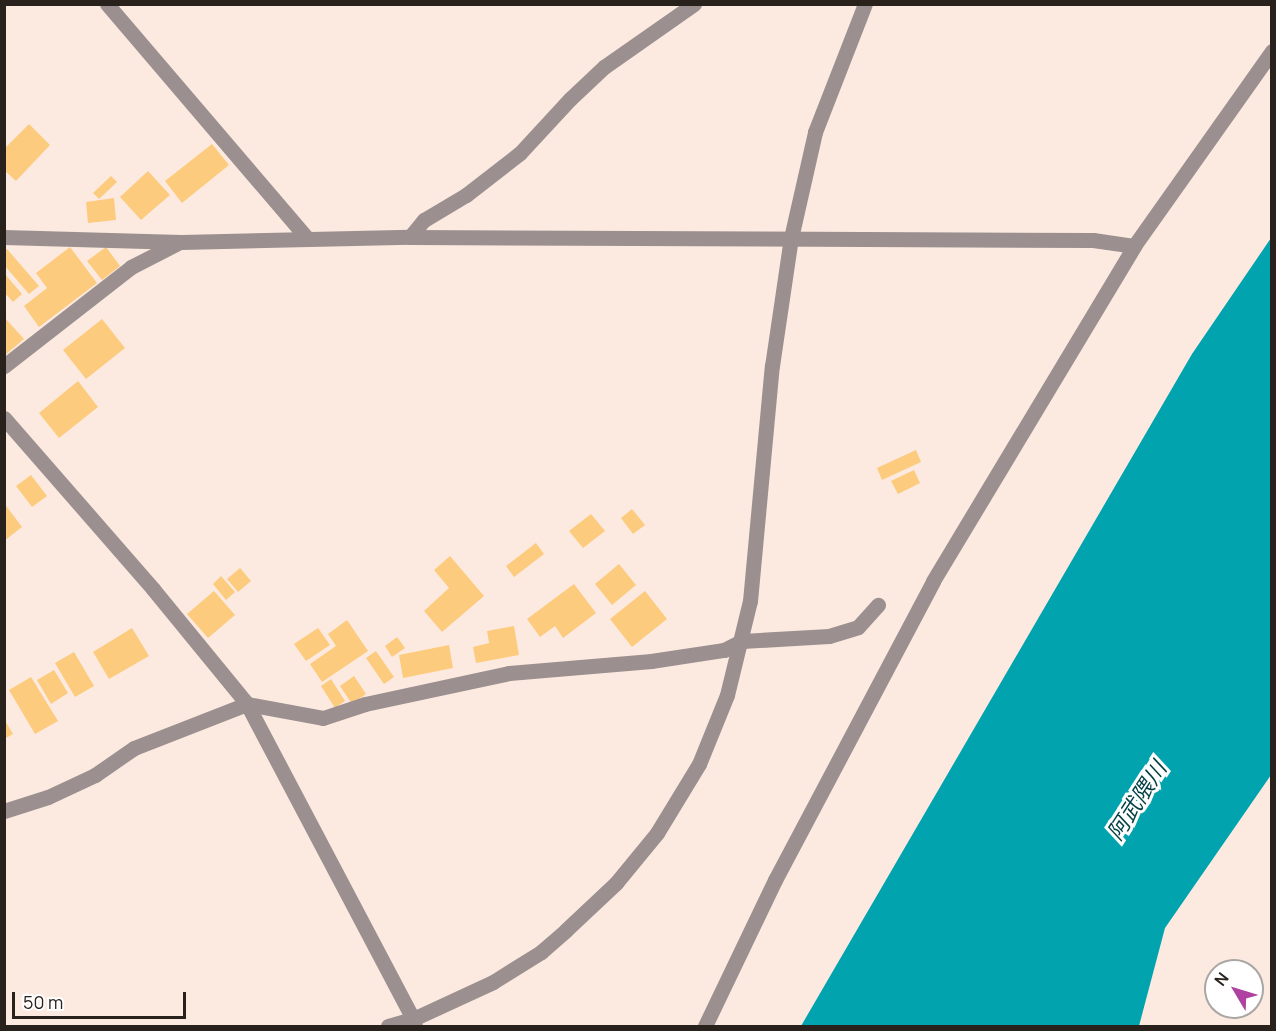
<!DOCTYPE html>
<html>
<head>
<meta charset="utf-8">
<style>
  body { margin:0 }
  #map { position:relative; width:1276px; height:1031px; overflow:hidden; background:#fceae0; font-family:Manrope,"Noto Sans JP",sans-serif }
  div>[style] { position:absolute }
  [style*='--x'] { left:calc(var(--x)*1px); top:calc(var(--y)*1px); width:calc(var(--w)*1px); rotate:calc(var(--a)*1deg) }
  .water>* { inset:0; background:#00a3ae }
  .building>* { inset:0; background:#fccb7d }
  .minor>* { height:15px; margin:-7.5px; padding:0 7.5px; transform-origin:7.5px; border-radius:7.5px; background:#9b908f }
  .tertiary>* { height:15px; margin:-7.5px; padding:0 7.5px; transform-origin:7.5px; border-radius:7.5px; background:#9b908f }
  span { translate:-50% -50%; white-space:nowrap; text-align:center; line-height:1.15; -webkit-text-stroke:6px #fff; paint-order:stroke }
  .water-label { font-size:22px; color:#023f44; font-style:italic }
  .frame { position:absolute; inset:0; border:6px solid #29211c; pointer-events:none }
  .north { position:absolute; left:1204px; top:959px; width:60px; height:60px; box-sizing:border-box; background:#fff; border:2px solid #a9a6a4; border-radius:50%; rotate:308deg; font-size:16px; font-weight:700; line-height:24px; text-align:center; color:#29211c }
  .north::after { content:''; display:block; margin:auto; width:21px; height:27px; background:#af41a0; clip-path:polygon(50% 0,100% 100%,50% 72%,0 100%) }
  .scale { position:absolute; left:12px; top:992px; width:174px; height:27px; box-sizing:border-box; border:3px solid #29211c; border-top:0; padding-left:8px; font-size:18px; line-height:21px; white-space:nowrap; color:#29211c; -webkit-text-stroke:4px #fff; paint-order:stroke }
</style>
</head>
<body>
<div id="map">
  <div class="water">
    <i style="clip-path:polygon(1271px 238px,1271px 775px,1165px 928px,1139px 1026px,801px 1026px,1192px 354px)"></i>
  </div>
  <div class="building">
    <i style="clip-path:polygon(29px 124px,50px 145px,16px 181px,4px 170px,4px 149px)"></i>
    <i style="clip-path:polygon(212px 144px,229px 165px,182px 203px,165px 181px)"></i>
    <i style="clip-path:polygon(148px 171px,170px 195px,141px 220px,120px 197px)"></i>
    <i style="clip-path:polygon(111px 176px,117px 182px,99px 199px,93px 193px)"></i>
    <i style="clip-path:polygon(114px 198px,116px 220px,88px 223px,86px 202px)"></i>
    <i style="clip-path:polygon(70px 247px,97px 283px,39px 327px,24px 306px,47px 288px,36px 273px)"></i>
    <i style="clip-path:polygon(106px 247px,120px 266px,102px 280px,87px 261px)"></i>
    <i style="clip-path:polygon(7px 249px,39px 286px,29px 294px,4px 265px,4px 251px)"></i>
    <i style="clip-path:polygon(4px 273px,22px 294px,13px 302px,4px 292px)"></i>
    <i style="clip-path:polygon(4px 317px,24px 339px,4px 356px)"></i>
    <i style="clip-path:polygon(102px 319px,125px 348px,86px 379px,63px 350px)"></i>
    <i style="clip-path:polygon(78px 381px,98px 407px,59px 438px,39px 413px)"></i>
    <i style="clip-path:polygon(916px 450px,921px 462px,882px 480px,877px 468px)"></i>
    <i style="clip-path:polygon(914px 470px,920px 483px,898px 494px,891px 481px)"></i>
    <i style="clip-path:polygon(31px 475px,47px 496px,32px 507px,16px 486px)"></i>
    <i style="clip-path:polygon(4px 503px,22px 527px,4px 541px)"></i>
    <i style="clip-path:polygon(632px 509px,645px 525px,633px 534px,621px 518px)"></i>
    <i style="clip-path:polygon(591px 514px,605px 531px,583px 548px,569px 531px)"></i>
    <i style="clip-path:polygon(536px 543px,544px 554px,514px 577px,506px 566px)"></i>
    <i style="clip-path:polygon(450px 556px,484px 596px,442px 632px,424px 611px,449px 588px,434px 570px)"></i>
    <i style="clip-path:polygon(619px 564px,636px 585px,612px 605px,595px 584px)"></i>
    <i style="clip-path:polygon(240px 568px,251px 581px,238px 592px,227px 579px)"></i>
    <i style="clip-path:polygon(221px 576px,235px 592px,226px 600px,213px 584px)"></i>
    <i style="clip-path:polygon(574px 584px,596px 613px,563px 638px,555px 626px,540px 637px,527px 619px)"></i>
    <i style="clip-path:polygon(214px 591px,235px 615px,208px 638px,187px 614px)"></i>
    <i style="clip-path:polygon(645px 591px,667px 619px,632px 647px,610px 619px)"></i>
    <i style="clip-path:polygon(347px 620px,368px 651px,322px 682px,310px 664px,336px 646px,328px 634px)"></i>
    <i style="clip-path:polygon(514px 626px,519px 655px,476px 663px,473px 647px,489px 643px,487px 631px)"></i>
    <i style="clip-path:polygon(132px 628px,149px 656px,109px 679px,93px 652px)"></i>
    <i style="clip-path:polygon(318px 628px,330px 645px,306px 661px,294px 644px)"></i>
    <i style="clip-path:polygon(397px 637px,405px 648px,392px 657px,385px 646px)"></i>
    <i style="clip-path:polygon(449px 645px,453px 668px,403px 678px,399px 655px)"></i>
    <i style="clip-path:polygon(376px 651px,394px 677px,384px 684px,366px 658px)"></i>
    <i style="clip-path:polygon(74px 652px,94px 686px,75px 697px,55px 663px)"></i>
    <i style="clip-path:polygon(54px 670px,68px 693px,51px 704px,37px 680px)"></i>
    <i style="clip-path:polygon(354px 676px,366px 694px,352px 704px,340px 686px)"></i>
    <i style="clip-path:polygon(31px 677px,58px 721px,35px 734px,9px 690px)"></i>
    <i style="clip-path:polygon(331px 679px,345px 701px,335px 708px,321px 686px)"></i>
    <i style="clip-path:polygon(4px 719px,13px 734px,4px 739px)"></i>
  </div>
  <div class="minor">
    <i style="--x:107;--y:4;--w:306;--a:49.5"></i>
    <i style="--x:4;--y:237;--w:177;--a:1.6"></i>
    <i style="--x:181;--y:242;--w:229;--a:-1.3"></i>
    <i style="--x:410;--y:237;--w:683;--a:0.25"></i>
    <i style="--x:1093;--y:240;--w:41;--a:8.3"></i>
    <i style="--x:410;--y:237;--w:22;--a:-51"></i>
    <i style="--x:424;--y:220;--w:49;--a:-30.8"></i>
    <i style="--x:466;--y:195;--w:68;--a:-37.9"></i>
    <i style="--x:520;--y:153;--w:74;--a:-47.2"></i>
    <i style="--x:570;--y:99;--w:47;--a:-43.3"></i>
    <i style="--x:604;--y:67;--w:110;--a:-35"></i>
    <i style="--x:4;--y:366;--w:161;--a:-37.9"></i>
    <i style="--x:131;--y:267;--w:53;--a:-27.1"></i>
    <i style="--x:4;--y:418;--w:227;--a:48.9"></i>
    <i style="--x:153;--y:589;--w:149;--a:50.7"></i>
    <i style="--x:247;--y:704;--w:356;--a:62.2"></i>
    <i style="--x:413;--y:1019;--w:7;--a:74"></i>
    <i style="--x:4;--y:811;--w:46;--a:-17.7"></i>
    <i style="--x:48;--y:797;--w:52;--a:-25.1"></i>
    <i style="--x:95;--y:775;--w:47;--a:-34.7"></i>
    <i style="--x:134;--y:748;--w:121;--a:-21.3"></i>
    <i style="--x:247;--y:704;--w:77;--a:10.4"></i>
    <i style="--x:323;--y:718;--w:44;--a:-18.4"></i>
    <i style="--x:365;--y:704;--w:147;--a:-12.1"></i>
    <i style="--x:509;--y:673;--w:143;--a:-4.8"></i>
    <i style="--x:651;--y:661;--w:74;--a:-8.6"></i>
    <i style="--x:724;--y:650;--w:20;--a:-27"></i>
    <i style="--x:742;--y:641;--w:87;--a:-3.3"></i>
    <i style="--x:829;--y:636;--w:30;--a:-17"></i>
    <i style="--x:858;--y:627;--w:30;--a:-48"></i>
    <i style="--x:705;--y:1026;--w:162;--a:-64.4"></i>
    <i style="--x:775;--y:880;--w:338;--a:-62.1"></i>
    <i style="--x:933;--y:581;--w:391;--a:-59"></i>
    <i style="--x:1134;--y:246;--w:239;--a:-54.7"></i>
  </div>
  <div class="tertiary">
    <i style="--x:388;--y:1026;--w:26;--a:-16"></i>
    <i style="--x:413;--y:1019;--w:88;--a:-24.8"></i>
    <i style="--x:493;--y:982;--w:57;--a:-32"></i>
    <i style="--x:541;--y:952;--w:33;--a:-41"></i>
    <i style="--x:566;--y:930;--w:69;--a:-43.2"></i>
    <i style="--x:616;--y:883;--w:65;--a:-50.6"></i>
    <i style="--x:657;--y:833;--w:81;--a:-58.7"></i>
    <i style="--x:699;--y:764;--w:74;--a:-67.9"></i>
    <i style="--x:727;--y:695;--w:97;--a:-76.3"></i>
    <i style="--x:750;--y:601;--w:236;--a:-84.7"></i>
    <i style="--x:772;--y:366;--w:129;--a:-81.6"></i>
    <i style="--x:791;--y:238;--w:109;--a:-77.2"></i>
    <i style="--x:815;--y:132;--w:137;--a:-68.7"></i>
  </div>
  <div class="water-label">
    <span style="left:1137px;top:801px;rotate:-57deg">阿武隈川</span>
  </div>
  <div class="frame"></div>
  <div class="north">N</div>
  <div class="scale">50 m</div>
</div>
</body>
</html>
